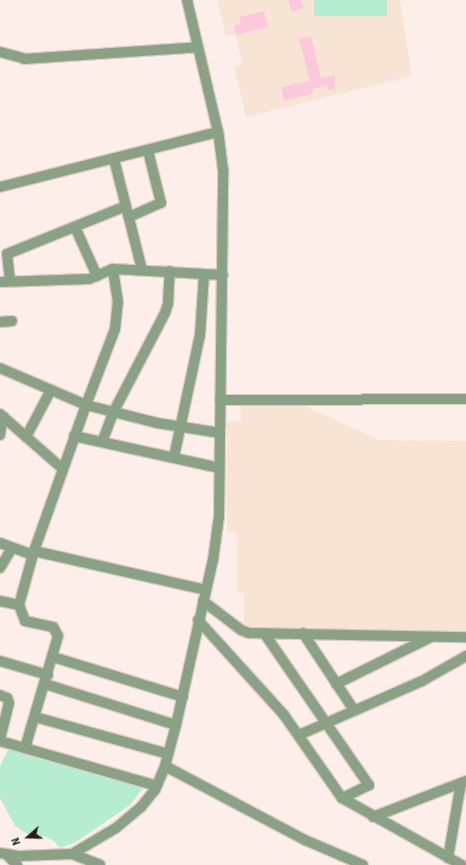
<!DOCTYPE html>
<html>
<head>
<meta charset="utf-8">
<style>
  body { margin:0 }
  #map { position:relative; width:466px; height:865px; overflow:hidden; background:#fdeee9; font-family:"Source Sans 3",sans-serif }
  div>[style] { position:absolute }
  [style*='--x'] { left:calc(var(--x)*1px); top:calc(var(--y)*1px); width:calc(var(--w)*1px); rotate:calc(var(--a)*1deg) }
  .education>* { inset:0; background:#f8e4d5 }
  .green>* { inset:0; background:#b6ecd0 }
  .building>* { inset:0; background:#fcc9dc }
  .roads { filter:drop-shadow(1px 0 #dbccc7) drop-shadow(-1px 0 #dbccc7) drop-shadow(0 1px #dbccc7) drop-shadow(0 -1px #dbccc7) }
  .minor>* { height:10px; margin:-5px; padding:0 5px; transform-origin:5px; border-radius:5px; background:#8aa186 }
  span { translate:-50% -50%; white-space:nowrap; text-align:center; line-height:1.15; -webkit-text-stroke:3.5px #fff; paint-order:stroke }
  .north { position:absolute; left:8px; top:817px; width:40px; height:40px; -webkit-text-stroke:3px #fff; paint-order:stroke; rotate:250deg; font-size:11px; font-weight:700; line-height:16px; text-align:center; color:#281c17 }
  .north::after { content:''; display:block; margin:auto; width:14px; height:18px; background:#281c17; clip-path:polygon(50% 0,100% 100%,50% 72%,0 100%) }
</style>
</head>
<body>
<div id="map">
  <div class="education">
    <i style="clip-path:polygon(217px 0,400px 0,412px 76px,246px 117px,234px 66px,242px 64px,235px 34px,226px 36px)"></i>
    <i style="clip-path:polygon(240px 405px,303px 405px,379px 440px,466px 441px,466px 632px,244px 629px,244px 593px,237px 592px,237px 533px,227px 532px,227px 422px,241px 421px)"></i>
  </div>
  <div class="green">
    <i style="clip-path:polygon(314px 0,387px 0,387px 16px,314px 16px)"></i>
    <i style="clip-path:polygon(9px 748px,144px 787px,130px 805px,76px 842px,60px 848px,53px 840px,43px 836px,38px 840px,15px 826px,0 798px,0 766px)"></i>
  </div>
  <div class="building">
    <i style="clip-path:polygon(288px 0,301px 0,304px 8px,292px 12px)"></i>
    <i style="clip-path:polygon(264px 11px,268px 27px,236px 35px,234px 26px,241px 24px,239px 17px)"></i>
    <i style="clip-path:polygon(311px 36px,321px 78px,335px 75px,335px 89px,328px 90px,327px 85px,312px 89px,313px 94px,284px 101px,281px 87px,310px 81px,299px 39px)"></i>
  </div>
  <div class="roads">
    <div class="minor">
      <i style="--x:0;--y:52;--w:23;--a:15"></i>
      <i style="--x:24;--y:59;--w:174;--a:-3.9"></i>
      <i style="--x:114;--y:159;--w:114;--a:75.8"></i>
      <i style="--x:0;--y:187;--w:225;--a:-14.2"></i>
      <i style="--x:129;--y:217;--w:35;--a:-24"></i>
      <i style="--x:161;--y:203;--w:54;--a:-104"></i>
      <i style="--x:75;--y:227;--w:54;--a:65.8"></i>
      <i style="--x:10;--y:281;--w:27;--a:-96"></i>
      <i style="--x:7;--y:254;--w:128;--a:-22"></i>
      <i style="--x:0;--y:282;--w:89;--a:-1.9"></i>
      <i style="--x:89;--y:279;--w:26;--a:-23"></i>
      <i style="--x:113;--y:269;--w:110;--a:3.1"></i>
      <i style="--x:0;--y:322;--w:12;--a:-5"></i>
      <i style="--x:0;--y:368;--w:94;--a:23.3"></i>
      <i style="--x:86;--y:405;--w:81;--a:-69.1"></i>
      <i style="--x:115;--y:329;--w:27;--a:-84"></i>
      <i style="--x:118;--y:302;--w:33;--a:-99"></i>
      <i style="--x:220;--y:400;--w:246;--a:-0.2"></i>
      <i style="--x:0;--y:414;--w:82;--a:41.1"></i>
      <i style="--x:0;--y:435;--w:19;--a:-81"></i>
      <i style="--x:74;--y:436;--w:149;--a:12.4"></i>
      <i style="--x:26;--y:437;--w:53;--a:-62"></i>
      <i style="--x:102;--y:442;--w:33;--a:-69"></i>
      <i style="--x:114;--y:411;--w:110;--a:-62.5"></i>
      <i style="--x:165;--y:313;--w:9;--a:-72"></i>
      <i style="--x:168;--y:304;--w:33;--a:-87"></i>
      <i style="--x:174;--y:457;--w:125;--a:-78"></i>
      <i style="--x:200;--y:335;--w:61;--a:-86.2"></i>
      <i style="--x:0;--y:543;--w:35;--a:20"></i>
      <i style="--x:34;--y:551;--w:176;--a:12.8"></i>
      <i style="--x:0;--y:568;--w:23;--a:-59"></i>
      <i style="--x:0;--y:601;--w:19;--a:12"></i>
      <i style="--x:19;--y:605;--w:56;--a:-74.5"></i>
      <i style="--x:34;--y:551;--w:155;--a:-70.4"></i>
      <i style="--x:86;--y:405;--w:73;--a:14.2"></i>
      <i style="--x:157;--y:423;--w:64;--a:9"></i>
      <i style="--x:203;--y:601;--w:48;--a:37.3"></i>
      <i style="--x:241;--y:630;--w:9;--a:21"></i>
      <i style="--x:249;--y:633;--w:217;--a:1.1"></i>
      <i style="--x:19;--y:605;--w:17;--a:69"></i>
      <i style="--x:25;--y:621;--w:29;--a:12"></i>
      <i style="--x:53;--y:627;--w:10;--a:61"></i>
      <i style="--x:58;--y:636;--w:117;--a:106.4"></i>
      <i style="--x:198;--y:620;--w:128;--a:47.8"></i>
      <i style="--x:284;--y:715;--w:101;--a:55.1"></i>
      <i style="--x:342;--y:798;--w:137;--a:29.2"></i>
      <i style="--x:264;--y:633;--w:185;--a:55.4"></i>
      <i style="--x:369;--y:785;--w:30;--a:154"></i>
      <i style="--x:303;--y:633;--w:92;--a:56.5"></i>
      <i style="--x:53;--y:657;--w:136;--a:17.1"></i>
      <i style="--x:0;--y:661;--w:50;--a:16.3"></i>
      <i style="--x:45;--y:684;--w:137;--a:17.4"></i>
      <i style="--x:336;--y:684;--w:106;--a:-26.3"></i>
      <i style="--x:0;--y:695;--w:8;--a:23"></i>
      <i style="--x:7;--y:698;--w:5;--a:68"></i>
      <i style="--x:9;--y:703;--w:37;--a:104"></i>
      <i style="--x:35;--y:717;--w:138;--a:15.5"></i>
      <i style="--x:299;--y:735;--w:134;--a:-23.7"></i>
      <i style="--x:422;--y:681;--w:51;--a:-29.6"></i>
      <i style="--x:0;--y:741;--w:163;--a:16"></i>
      <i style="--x:165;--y:766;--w:158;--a:27.9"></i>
      <i style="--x:305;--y:840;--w:63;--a:23.3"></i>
      <i style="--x:373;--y:817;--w:100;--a:-21.2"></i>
      <i style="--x:0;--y:853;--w:20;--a:9"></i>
      <i style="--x:20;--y:856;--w:52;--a:-2.2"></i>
      <i style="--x:72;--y:854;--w:51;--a:-30.6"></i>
      <i style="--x:116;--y:828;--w:33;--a:-40"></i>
      <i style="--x:141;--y:807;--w:22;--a:-51"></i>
      <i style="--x:155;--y:790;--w:26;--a:-67"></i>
      <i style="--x:165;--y:766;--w:42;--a:-75"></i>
      <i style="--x:176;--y:725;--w:169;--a:-77.4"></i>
      <i style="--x:213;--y:560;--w:43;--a:-82.1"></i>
      <i style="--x:219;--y:517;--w:347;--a:-89.3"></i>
      <i style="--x:223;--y:170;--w:38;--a:-97"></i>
      <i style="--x:218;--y:132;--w:136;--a:-103.2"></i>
      <i style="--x:6;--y:854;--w:16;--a:45"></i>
      <i style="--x:72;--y:854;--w:30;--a:21"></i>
      <i style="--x:448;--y:858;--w:76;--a:-80.2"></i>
    </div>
  </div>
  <div class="north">N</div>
</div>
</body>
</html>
